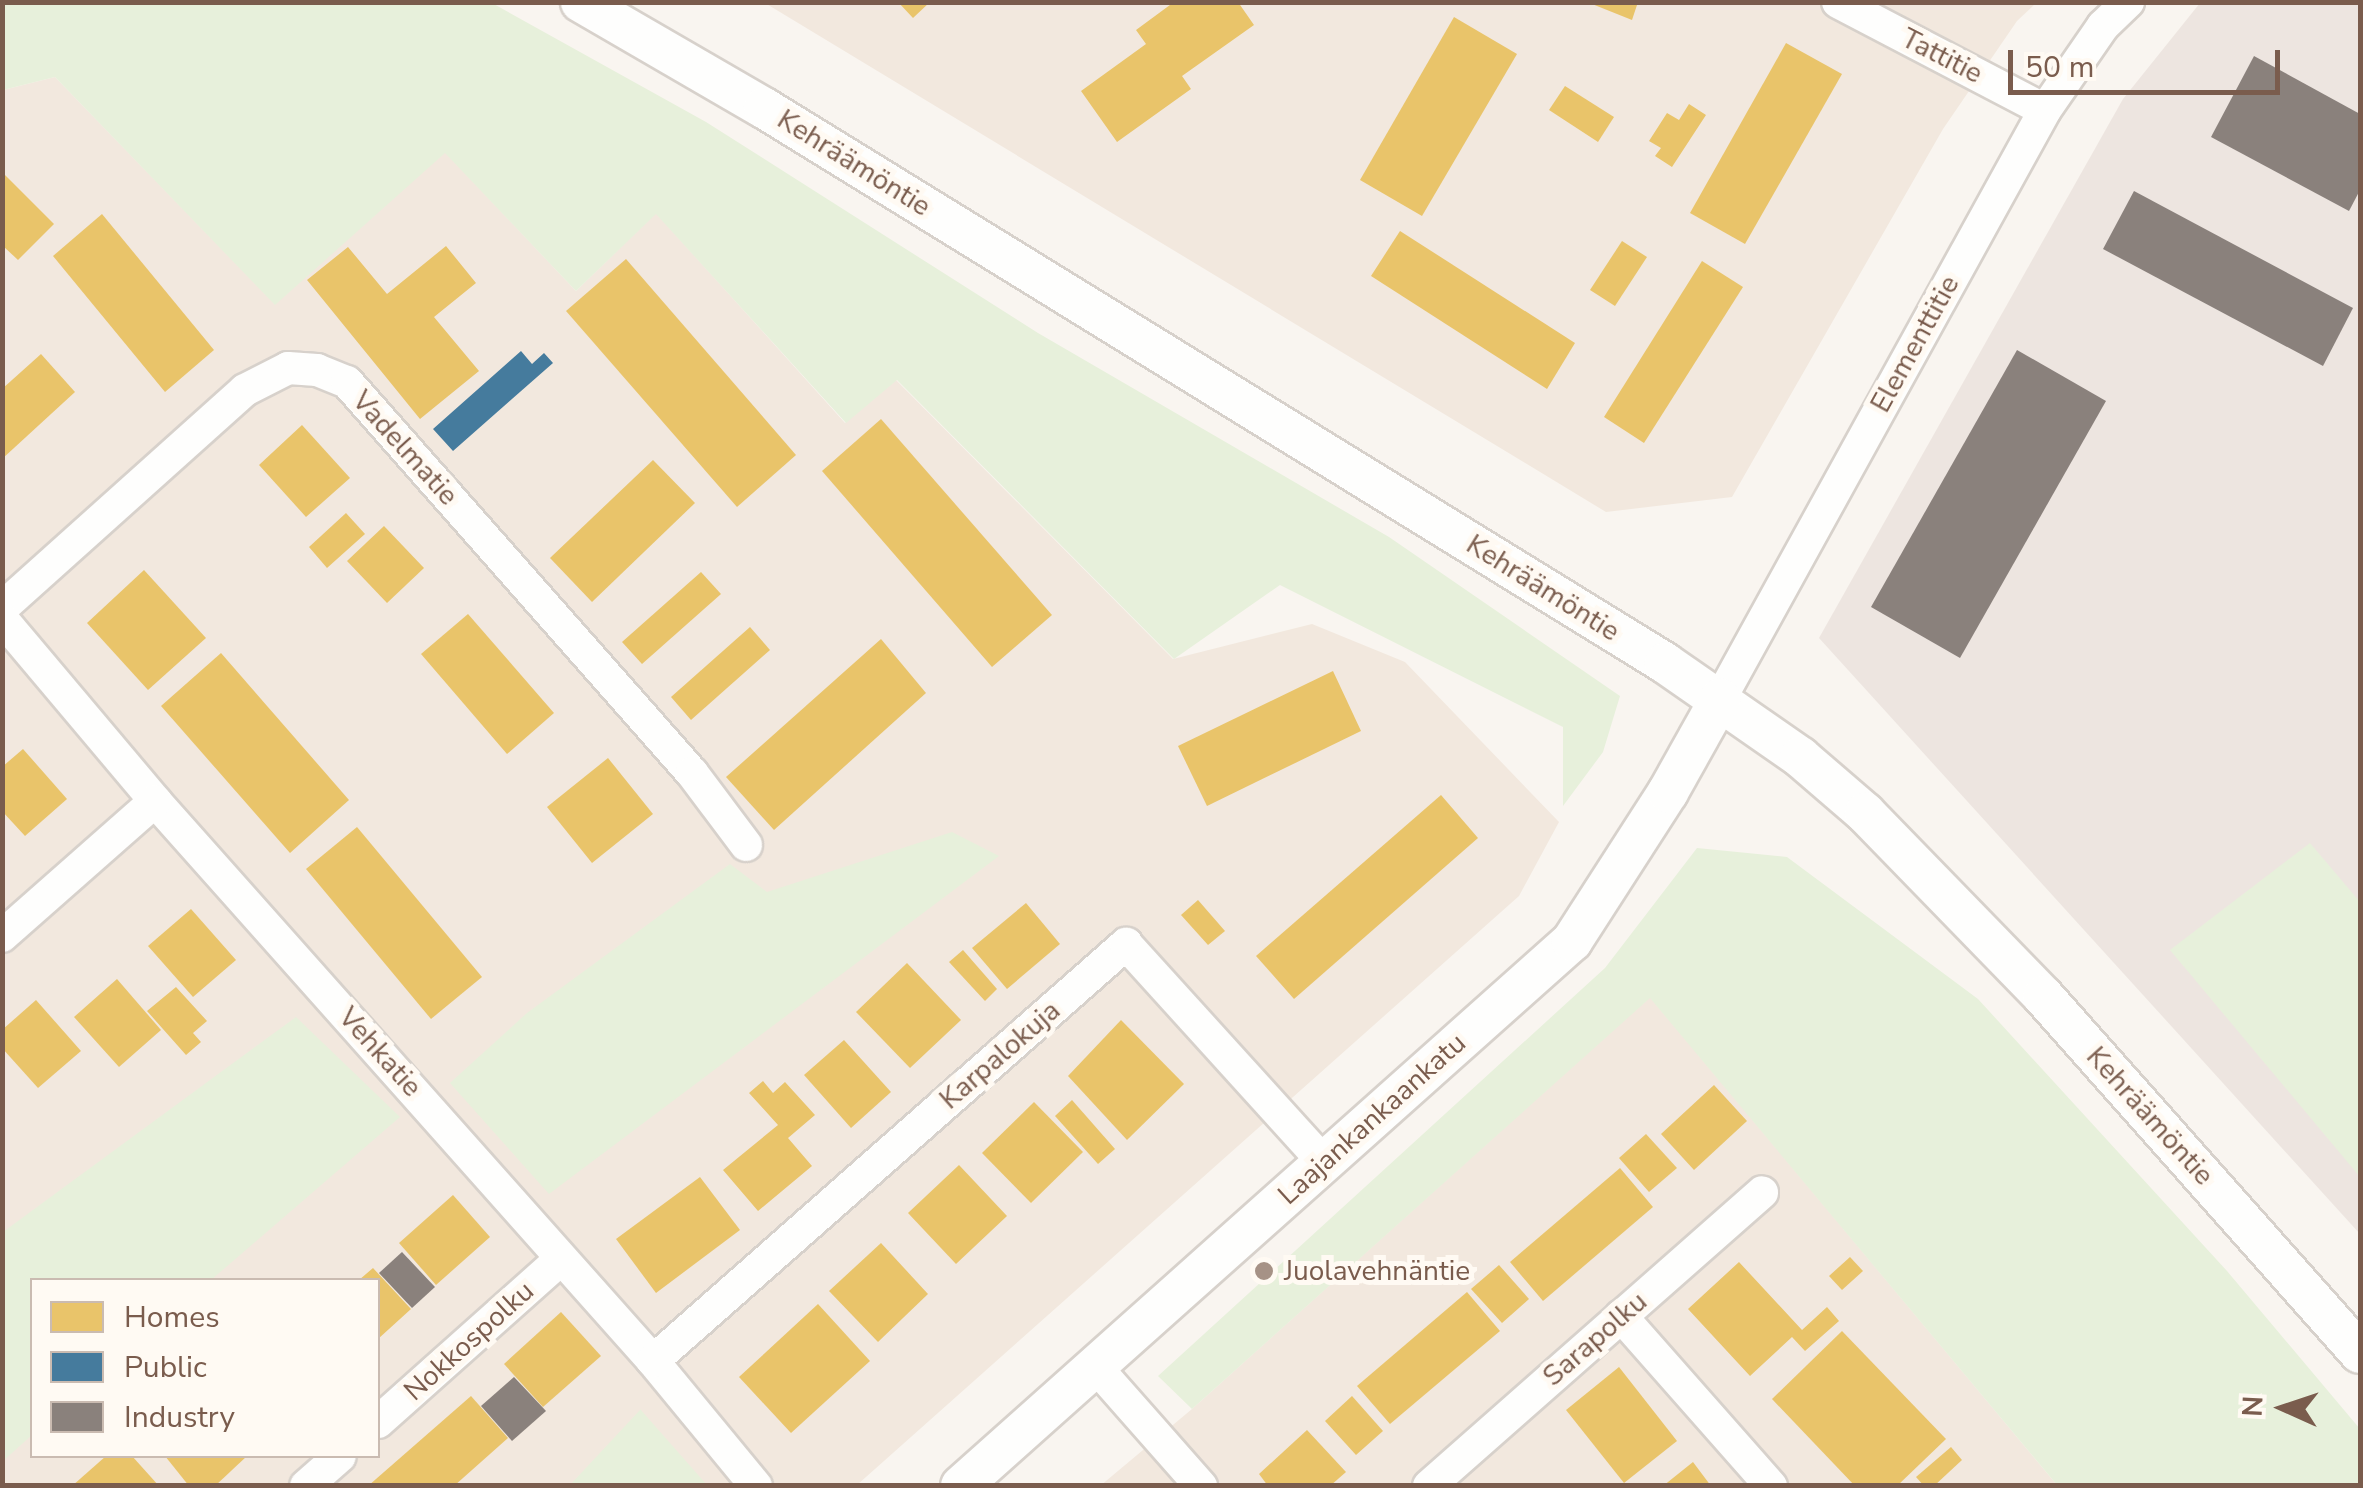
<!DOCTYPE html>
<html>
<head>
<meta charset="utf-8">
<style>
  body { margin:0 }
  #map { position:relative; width:2363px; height:1488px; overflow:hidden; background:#f9f5f0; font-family:"Nunito Sans",sans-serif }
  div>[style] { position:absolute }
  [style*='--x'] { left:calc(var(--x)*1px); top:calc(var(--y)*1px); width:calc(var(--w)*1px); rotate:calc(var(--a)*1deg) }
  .residential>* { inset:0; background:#f2e8de }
  .industrial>* { inset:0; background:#ede5e0 }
  .green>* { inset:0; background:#e7f0db }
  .homes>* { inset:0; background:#e9c46a }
  .public>* { inset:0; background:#457b9d }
  .industry>* { inset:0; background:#8a817c }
  .roads { filter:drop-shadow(2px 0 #d7d1cb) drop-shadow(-2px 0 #d7d1cb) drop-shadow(0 2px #d7d1cb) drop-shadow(0 -2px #d7d1cb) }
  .minor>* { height:32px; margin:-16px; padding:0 16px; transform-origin:16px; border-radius:16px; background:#fefefd }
  .tertiary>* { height:40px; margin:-20px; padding:0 20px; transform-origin:20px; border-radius:20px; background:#fefefd }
  .dots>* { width:28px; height:28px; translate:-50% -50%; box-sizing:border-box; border:5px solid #fffaf3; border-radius:50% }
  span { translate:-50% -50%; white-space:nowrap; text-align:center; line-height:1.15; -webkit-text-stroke:10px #fffaf3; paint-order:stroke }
  .street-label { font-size:28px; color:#7a5c4d }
  .poi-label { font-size:28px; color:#7a5c4d }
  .left { translate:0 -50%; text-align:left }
  .frame { position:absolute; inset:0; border:5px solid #7a5c4d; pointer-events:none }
  .legend { position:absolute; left:30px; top:1278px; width:350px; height:180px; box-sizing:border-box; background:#fffaf3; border:2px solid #cabbb1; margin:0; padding:12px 18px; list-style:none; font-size:30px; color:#7a5c4d }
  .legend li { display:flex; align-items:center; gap:20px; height:50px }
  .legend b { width:50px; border:2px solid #cabbb1 }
  .north { position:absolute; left:2233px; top:1358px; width:100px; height:100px; -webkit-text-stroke:8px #fffaf3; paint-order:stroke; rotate:273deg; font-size:28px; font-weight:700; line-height:40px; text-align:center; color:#7a5c4d }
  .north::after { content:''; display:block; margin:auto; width:35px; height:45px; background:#7a5c4d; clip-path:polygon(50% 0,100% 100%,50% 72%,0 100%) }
  .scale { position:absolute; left:2008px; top:50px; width:272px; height:45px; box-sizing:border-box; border:5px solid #7a5c4d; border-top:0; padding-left:12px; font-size:30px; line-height:35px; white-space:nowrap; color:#7a5c4d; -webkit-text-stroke:8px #fffaf3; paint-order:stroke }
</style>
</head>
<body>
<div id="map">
  <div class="residential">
    <i style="clip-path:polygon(765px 3px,2036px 3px,2017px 21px,1943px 129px,1732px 497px,1606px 512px)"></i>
    <i style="clip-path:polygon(evenodd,55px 77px,275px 304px,445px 152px,576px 291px,656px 213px,845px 423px,896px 380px,1173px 659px,1312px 624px,1405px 662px,1559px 822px,1519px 896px,857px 1485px,3px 1486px,3px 90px,55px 77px,32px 1280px,378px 1280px,378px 1456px,32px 1456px,32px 1280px)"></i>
    <i style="clip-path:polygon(1650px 997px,2057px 1485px,1100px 1486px,1192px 1409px)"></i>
  </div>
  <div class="industrial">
    <i style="clip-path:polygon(2200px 3px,2360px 3px,2360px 1234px,1819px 638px,2123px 99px)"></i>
  </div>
  <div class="green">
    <i style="clip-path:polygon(3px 2px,492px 3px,706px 122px,1038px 333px,1389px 537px,1620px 696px,1603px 752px,1563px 806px,1563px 727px,1280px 585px,1174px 659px,897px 380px,846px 423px,656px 214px,576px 291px,445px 153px,275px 305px,55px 77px,3px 90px)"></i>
    <i style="clip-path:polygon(952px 832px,999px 856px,549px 1194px,450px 1083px,527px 1013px,730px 864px,767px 892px)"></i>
    <i style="clip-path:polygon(2310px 843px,2360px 902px,2360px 1177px,2170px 950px)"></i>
    <i style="clip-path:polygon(1697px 848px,1787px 857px,1978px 999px,2227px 1271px,2360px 1429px,2360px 1485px,2057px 1485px,1650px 998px,1192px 1409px,1158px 1376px,1605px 968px)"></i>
    <i style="clip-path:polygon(296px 1017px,400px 1117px,211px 1280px,32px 1280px,32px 1435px,3px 1461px,3px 1232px)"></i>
    <i style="clip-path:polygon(640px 1409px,707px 1485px,570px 1485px,640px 1410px)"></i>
  </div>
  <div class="homes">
    <i style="clip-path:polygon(898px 2px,930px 2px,913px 18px)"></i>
    <i style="clip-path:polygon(1174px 2px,1238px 2px,1254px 25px,1182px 76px,1191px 89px,1117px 142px,1081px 91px,1146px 44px,1136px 30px)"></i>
    <i style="clip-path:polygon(1587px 2px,1638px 2px,1632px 20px)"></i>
    <i style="clip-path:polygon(1454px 17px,1517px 54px,1422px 216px,1360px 180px)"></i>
    <i style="clip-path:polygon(1786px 43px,1842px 74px,1745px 244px,1690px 213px)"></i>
    <i style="clip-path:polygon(1565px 86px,1614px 117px,1598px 142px,1549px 110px)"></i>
    <i style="clip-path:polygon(1689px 104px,1706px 115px,1672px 167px,1655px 156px,1661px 148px,1649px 141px,1667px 113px,1679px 120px)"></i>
    <i style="clip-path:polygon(2px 172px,54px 224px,18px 260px,2px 245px)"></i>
    <i style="clip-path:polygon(102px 214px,214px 350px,165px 392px,53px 256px)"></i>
    <i style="clip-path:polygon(1400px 231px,1575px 343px,1547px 389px,1371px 276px)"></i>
    <i style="clip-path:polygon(1622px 241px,1647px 257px,1615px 306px,1590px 290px)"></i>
    <i style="clip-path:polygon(446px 246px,476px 283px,434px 317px,479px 371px,420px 419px,307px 280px,348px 247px,387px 294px)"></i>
    <i style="clip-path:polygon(626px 259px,796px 455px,737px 507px,566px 311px)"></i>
    <i style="clip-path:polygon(1702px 261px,1743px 287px,1644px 443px,1604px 417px)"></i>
    <i style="clip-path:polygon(41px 354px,75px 392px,2px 459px,2px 389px)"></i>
    <i style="clip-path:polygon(881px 419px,1052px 615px,992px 667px,822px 471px)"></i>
    <i style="clip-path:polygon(302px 425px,350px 478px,306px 517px,259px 465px)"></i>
    <i style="clip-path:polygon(653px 460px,695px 503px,592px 602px,550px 558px)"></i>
    <i style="clip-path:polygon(346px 513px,365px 534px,327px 568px,309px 547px)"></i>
    <i style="clip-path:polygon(384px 526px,424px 568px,387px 603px,347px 561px)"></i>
    <i style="clip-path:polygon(144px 570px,206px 638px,148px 690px,87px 623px)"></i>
    <i style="clip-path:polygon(701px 572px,721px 594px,642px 664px,622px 642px)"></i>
    <i style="clip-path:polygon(468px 614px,554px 713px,507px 754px,421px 654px)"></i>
    <i style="clip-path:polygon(750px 627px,770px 650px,691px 720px,671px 697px)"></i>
    <i style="clip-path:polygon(881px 639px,926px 693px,774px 830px,726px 777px)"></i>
    <i style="clip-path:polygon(221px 653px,349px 800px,290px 853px,161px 706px)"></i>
    <i style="clip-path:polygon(1333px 671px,1361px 731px,1207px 806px,1178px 746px)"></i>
    <i style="clip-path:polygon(23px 749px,67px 799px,25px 836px,2px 811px,2px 767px)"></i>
    <i style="clip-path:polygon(608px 758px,653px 814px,592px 863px,547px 807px)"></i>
    <i style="clip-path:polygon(1441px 795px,1478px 838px,1294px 999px,1256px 956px)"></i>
    <i style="clip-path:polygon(357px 827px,482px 977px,431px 1019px,306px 869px)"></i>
    <i style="clip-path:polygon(1198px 900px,1225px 931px,1208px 945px,1181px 915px)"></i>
    <i style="clip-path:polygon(1026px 903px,1060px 944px,1007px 989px,972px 948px)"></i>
    <i style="clip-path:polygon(191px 909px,236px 960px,193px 997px,148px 946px)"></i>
    <i style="clip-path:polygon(963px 950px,997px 989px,985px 1001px,949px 962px)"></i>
    <i style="clip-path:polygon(907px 963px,961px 1020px,910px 1068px,856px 1012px)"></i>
    <i style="clip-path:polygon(117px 979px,161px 1030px,119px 1067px,74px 1017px)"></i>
    <i style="clip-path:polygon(176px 987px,207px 1021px,193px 1033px,201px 1042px,186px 1055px,147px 1011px)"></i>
    <i style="clip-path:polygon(36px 1000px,81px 1051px,38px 1088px,2px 1048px,2px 1030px)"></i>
    <i style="clip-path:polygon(1121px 1020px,1184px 1084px,1127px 1140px,1068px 1076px)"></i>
    <i style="clip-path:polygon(844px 1040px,891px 1092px,851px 1128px,804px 1075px)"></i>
    <i style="clip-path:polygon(763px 1081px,773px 1093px,785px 1082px,815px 1115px,788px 1138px,812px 1166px,758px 1211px,723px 1170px,778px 1125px,749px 1093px)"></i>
    <i style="clip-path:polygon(1714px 1085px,1747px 1121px,1694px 1170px,1661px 1134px)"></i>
    <i style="clip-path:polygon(1072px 1100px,1115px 1149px,1098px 1164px,1055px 1116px)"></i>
    <i style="clip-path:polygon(1034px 1102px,1083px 1152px,1031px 1203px,982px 1153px)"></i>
    <i style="clip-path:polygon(1646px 1134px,1677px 1168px,1649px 1192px,1619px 1158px)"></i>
    <i style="clip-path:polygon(959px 1165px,1007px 1216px,956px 1264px,908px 1213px)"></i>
    <i style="clip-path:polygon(1620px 1168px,1653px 1207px,1543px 1301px,1510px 1262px)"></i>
    <i style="clip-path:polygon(700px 1177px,740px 1230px,656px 1293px,616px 1239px)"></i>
    <i style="clip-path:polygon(453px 1195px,490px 1237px,436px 1285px,399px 1243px)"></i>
    <i style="clip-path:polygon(881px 1243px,928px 1294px,878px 1342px,829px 1291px)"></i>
    <i style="clip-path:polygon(1850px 1257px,1863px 1271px,1842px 1290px,1829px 1276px)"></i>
    <i style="clip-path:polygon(1739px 1262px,1802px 1330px,1827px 1307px,1839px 1321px,1805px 1351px,1792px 1337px,1750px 1376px,1688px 1309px)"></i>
    <i style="clip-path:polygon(1499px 1265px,1529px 1299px,1502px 1323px,1471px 1289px)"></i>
    <i style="clip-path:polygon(373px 1268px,411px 1309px,378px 1339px,378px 1280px,359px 1280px)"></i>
    <i style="clip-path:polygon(1467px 1292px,1500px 1331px,1390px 1424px,1357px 1386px)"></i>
    <i style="clip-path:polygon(818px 1304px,870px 1361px,791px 1433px,739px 1377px)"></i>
    <i style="clip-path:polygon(561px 1312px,601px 1356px,543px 1407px,504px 1364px)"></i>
    <i style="clip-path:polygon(1842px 1331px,1946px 1439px,1897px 1486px,1855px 1486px,1772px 1399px)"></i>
    <i style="clip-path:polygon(1619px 1367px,1677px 1441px,1624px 1483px,1566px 1410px)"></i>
    <i style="clip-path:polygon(471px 1396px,508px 1438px,454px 1486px,368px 1486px)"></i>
    <i style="clip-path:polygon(1352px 1396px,1383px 1431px,1356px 1455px,1325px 1421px)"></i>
    <i style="clip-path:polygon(1307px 1430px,1346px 1472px,1330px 1486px,1268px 1486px,1259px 1474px)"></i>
    <i style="clip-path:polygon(1951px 1447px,1962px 1460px,1934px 1486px,1924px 1486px,1916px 1477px)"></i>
    <i style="clip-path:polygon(106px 1456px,132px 1456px,159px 1486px,72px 1486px)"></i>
    <i style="clip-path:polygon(165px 1456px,247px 1456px,215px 1486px,189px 1486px)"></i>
    <i style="clip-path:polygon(1693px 1462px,1711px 1486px,1663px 1486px)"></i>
  </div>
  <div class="public">
    <i style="clip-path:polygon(521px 351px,532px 364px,544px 353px,553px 363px,453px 451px,433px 429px)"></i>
  </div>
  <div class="industry">
    <i style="clip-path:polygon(2254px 56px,2360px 114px,2360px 190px,2349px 211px,2211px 137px)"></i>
    <i style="clip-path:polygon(2134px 191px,2353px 308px,2323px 366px,2103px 249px)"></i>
    <i style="clip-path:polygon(2017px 350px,2106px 401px,1960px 658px,1871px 607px)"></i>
    <i style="clip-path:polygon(402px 1252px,435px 1287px,412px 1308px,379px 1273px)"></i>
    <i style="clip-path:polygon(514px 1377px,546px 1411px,512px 1441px,481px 1406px)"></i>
  </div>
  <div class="roads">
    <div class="minor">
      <i style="--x:1838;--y:2;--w:233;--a:27.6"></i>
      <i style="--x:2;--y:608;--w:326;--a:-41.9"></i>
      <i style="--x:245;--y:390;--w:48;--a:-27.1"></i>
      <i style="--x:288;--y:368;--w:29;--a:4"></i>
      <i style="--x:317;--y:370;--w:32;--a:22"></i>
      <i style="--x:347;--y:382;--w:521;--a:48.58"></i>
      <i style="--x:692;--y:773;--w:90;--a:53.1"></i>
      <i style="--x:2;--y:619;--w:238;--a:49.9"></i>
      <i style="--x:155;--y:801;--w:749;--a:48.35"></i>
      <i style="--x:653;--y:1361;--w:162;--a:50.5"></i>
      <i style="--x:1720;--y:699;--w:673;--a:-61.11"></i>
      <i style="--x:2045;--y:110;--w:102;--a:-55.4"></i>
      <i style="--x:2103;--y:26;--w:35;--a:-44"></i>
      <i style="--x:2;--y:936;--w:204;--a:-41.4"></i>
      <i style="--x:1621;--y:1316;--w:227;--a:48.6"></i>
      <i style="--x:653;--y:1361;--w:631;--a:-41.4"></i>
      <i style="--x:1126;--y:944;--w:294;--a:47.8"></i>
      <i style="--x:1096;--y:1367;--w:159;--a:48.6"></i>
      <i style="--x:378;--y:1422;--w:245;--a:-41.7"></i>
      <i style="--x:306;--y:1486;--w:45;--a:-41.4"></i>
      <i style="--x:1429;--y:1486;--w:444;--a:-41.4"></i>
    </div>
    <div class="tertiary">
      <i style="--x:581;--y:2;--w:211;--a:30.1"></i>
      <i style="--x:764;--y:108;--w:1058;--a:31.63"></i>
      <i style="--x:1665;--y:663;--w:165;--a:34.8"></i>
      <i style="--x:1800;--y:757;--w:86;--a:40.7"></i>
      <i style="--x:1865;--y:813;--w:255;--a:45.8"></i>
      <i style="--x:2043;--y:996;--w:477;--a:48.4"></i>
      <i style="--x:961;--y:1486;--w:819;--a:-41.73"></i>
      <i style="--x:1572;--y:941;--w:177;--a:-57.2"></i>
      <i style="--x:1668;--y:792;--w:107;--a:-60.8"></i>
    </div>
  </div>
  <div class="dots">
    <i style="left:1264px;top:1271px;background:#a69286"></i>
  </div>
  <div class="street-label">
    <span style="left:1942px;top:56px;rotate:27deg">Tattitie</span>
    <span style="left:854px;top:163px;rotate:32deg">Kehräämöntie</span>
    <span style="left:1915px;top:344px;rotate:-61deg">Elementtitie</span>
    <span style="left:405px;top:448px;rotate:48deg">Vadelmatie</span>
    <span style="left:1543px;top:588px;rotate:32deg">Kehräämöntie</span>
    <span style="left:380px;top:1052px;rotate:48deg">Vehkatie</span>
    <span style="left:1000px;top:1055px;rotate:-41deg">Karpalokuja</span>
    <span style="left:2150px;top:1116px;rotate:48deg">Kehräämöntie</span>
    <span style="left:1372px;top:1119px;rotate:-42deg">Laajankankaankatu</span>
    <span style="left:1595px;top:1339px;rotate:-41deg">Sarapolku</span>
    <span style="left:469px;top:1341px;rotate:-42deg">Nokkospolku</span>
  </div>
  <div class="poi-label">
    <span class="left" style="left:1284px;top:1271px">Juolavehnäntie</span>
  </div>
  <div class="frame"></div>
  <ul class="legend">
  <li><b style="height:28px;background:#e9c46a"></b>Homes</li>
  <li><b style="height:28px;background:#457b9d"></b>Public</li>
  <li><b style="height:28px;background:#8a817c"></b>Industry</li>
  </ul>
  <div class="north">N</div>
  <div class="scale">50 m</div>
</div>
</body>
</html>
